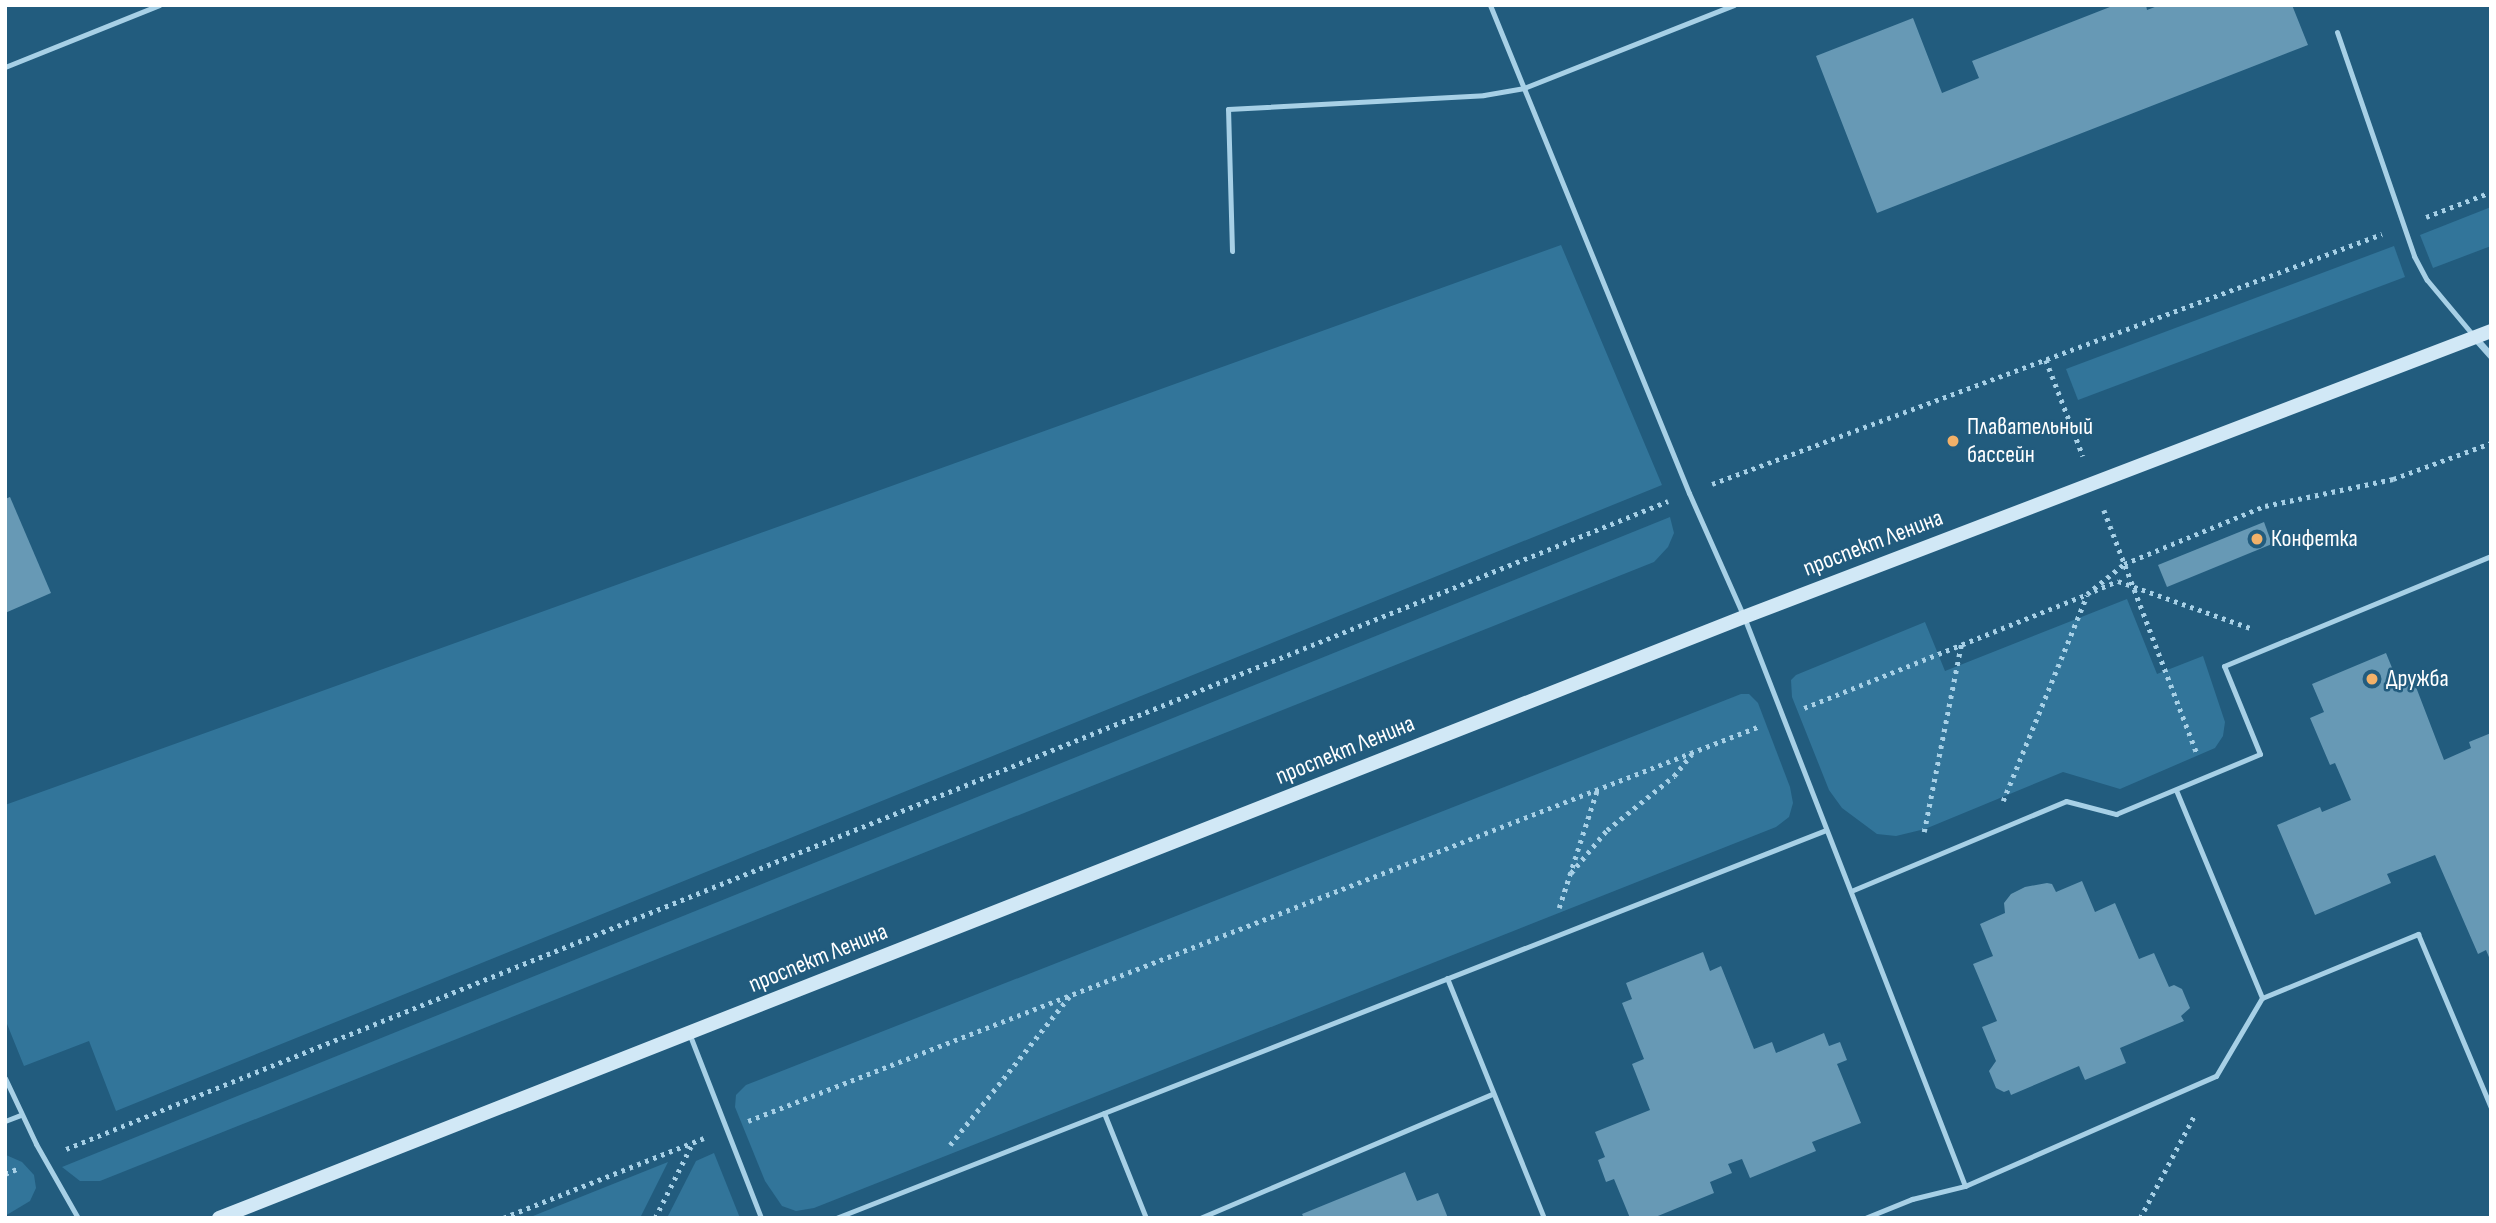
<!DOCTYPE html>
<html>
<head>
<meta charset="utf-8">
<style>
  body { margin:0 }
  #map { position:relative; width:2496px; height:1223px; overflow:hidden; background:#225c7e; font-family:"Sofia Sans Condensed",sans-serif }
  div>[style] { position:absolute }
  [style*='--x'] { left:calc(var(--x)*1px); top:calc(var(--y)*1px); width:calc(var(--w)*1px); rotate:calc(var(--a)*1deg) }
  .green>* { inset:0; background:#32759a }
  .building>* { inset:0; background:#6799b5 }
  .path>* { height:4.5px; margin-top:-2.25px; transform-origin:0; background:repeating-linear-gradient(90deg,#a7d0e6 0 3.5px,transparent 0 8.5px) }
  .lane>* { height:5px; margin:-2.5px; padding:0 2.5px; transform-origin:2.5px; border-radius:2.5px; background:#a7d0e6 }
  .street>* { height:7px; margin:-3.5px; padding:0 3.5px; transform-origin:3.5px; border-radius:3.5px; background:#a7d0e6 }
  .secondary>* { height:14px; margin:-7px; padding:0 7px; transform-origin:7px; border-radius:7px; background:#d1e8f6 }
  .dots>* { width:19px; height:19px; translate:-50% -50%; box-sizing:border-box; border:4px solid #225c7e; border-radius:50% }
  span { translate:-50% -50%; white-space:nowrap; text-align:center; line-height:1.15; -webkit-text-stroke:5px #225c7e; paint-order:stroke }
  .poi-label { font-size:24px; color:#fff }
  .left { translate:0 -50%; text-align:left }
  .street-label { font-size:24px; color:#fff }
  .frame { position:absolute; inset:0; border:7px solid #fff; pointer-events:none }
</style>
</head>
<body>
<div id="map">
  <div class="green">
    <i style="clip-path:polygon(2491px 207px,2491px 246px,2433px 268px,2420px 235px)"></i>
    <i style="clip-path:polygon(1561px 245px,1662px 485px,116px 1111px,89px 1041px,24px 1066px,5px 1019px,5px 805px)"></i>
    <i style="clip-path:polygon(2394px 246px,2405px 277px,2078px 400px,2066px 369px)"></i>
    <i style="clip-path:polygon(1670px 517px,1674px 533px,1668px 547px,1654px 562px,100px 1181px,80px 1181px,62px 1167px)"></i>
    <i style="clip-path:polygon(2127px 599px,2157px 674px,2203px 656px,2225px 722px,2223px 736px,2215px 748px,2120px 789px,2063px 772px,1925px 829px,1896px 836px,1877px 834px,1842px 808px,1829px 790px,1792px 697px,1791px 680px,1796px 675px,1925px 622px,1945px 671px)"></i>
    <i style="clip-path:polygon(1741px 694px,1749px 694px,1758px 703px,1790px 787px,1793px 803px,1789px 817px,1776px 827px,814px 1208px,796px 1211px,782px 1206px,765px 1181px,735px 1107px,736px 1095px,746px 1085px)"></i>
    <i style="clip-path:polygon(714px 1153px,740px 1218px,667px 1218px,696px 1161px)"></i>
    <i style="clip-path:polygon(6px 1155px,22px 1162px,34px 1175px,36px 1188px,30px 1201px,5px 1216px)"></i>
    <i style="clip-path:polygon(668px 1162px,640px 1218px,528px 1218px)"></i>
  </div>
  <div class="building">
    <i style="clip-path:polygon(2115px 5px,2146px 5px,2147px 10px,2160px 5px,2292px 5px,2308px 45px,1877px 213px,1816px 56px,1913px 18px,1942px 93px,1979px 78px,1972px 61px)"></i>
    <i style="clip-path:polygon(10px 497px,51px 593px,5px 613px,5px 499px)"></i>
    <i style="clip-path:polygon(2264px 522px,2272px 544px,2167px 587px,2158px 565px)"></i>
    <i style="clip-path:polygon(2386px 653px,2397px 680px,2411px 674px,2444px 760px,2471px 748px,2469px 742px,2491px 733px,2491px 962px,2486px 950px,2478px 954px,2435px 855px,2387px 874px,2391px 883px,2315px 915px,2277px 825px,2320px 807px,2322px 812px,2351px 800px,2335px 763px,2330px 765px,2310px 718px,2324px 712px,2312px 684px)"></i>
    <i style="clip-path:polygon(2082px 881px,2095px 912px,2115px 903px,2139px 959px,2154px 953px,2169px 987px,2174px 985px,2182px 989px,2190px 1008px,2181px 1016px,2184px 1021px,2120px 1048px,2126px 1063px,2085px 1080px,2079px 1066px,2011px 1095px,2009px 1090px,2004px 1092px,1996px 1088px,1989px 1071px,1996px 1061px,1982px 1027px,1997px 1021px,1973px 964px,1993px 956px,1980px 924px,2005px 913px,2004px 903px,2011px 894px,2025px 887px,2047px 883px,2052px 884px,2056px 892px)"></i>
    <i style="clip-path:polygon(1703px 952px,1710px 971px,1721px 966px,1754px 1049px,1772px 1042px,1776px 1053px,1824px 1033px,1829px 1046px,1840px 1042px,1847px 1060px,1837px 1064px,1861px 1123px,1812px 1142px,1816px 1151px,1750px 1178px,1742px 1159px,1728px 1164px,1732px 1173px,1710px 1182px,1714px 1193px,1653px 1218px,1630px 1218px,1614px 1179px,1606px 1182px,1598px 1160px,1605px 1157px,1595px 1132px,1650px 1110px,1632px 1064px,1644px 1059px,1622px 1003px,1632px 999px,1626px 983px)"></i>
    <i style="clip-path:polygon(1405px 1172px,1417px 1201px,1438px 1193px,1448px 1218px,1304px 1218px,1302px 1214px)"></i>
  </div>
  <div class="path">
    <i style="--x:2426;--y:217;--w:70;--a:-21"></i>
    <i style="--x:2046;--y:360;--w:103;--a:68.9"></i>
    <i style="--x:1712;--y:484;--w:715;--a:-20.46"></i>
    <i style="--x:2104;--y:510;--w:260;--a:69.1"></i>
    <i style="--x:2094;--y:591;--w:26;--a:-23"></i>
    <i style="--x:2118;--y:581;--w:141;--a:19.5"></i>
    <i style="--x:1804;--y:708;--w:305;--a:-21.9"></i>
    <i style="--x:2087;--y:594;--w:48;--a:-39"></i>
    <i style="--x:2124;--y:564;--w:152;--a:-22.4"></i>
    <i style="--x:2265;--y:506;--w:131;--a:-11.9"></i>
    <i style="--x:2393;--y:479;--w:104;--a:-20.2"></i>
    <i style="--x:2003;--y:801;--w:222;--a:-67.8"></i>
    <i style="--x:1924;--y:832;--w:191;--a:-78.8"></i>
    <i style="--x:1571;--y:873;--w:56;--a:-50.1"></i>
    <i style="--x:1607;--y:830;--w:86;--a:-38.9"></i>
    <i style="--x:1674;--y:776;--w:28;--a:-51"></i>
    <i style="--x:1559;--y:908;--w:124;--a:-72.1"></i>
    <i style="--x:748;--y:1121;--w:1086;--a:-21.32"></i>
    <i style="--x:950;--y:1145;--w:191;--a:-51.2"></i>
    <i style="--x:66;--y:1149;--w:1728;--a:-22.02"></i>
    <i style="--x:5;--y:1174;--w:15;--a:-23"></i>
    <i style="--x:503;--y:1218;--w:216;--a:-21.7"></i>
    <i style="--x:655;--y:1218;--w:83;--a:-63.4"></i>
    <i style="--x:2140;--y:1218;--w:118;--a:-62.1"></i>
  </div>
  <div class="lane">
    <i style="--x:1490;--y:5;--w:527;--a:67.82"></i>
    <i style="--x:1689;--y:493;--w:136;--a:66.1"></i>
    <i style="--x:1744;--y:617;--w:610;--a:68.77"></i>
    <i style="--x:2337;--y:32;--w:237;--a:71"></i>
    <i style="--x:2414;--y:256;--w:27;--a:62"></i>
    <i style="--x:2427;--y:280;--w:72;--a:50.1"></i>
    <i style="--x:5;--y:67;--w:166;--a:-21.9"></i>
    <i style="--x:1232;--y:251;--w:142;--a:-91.6"></i>
    <i style="--x:1228;--y:109;--w:256;--a:-3.1"></i>
    <i style="--x:1484;--y:95;--w:41;--a:-9.9"></i>
    <i style="--x:1524;--y:88;--w:226;--a:-21.6"></i>
    <i style="--x:2176;--y:790;--w:225;--a:67.5"></i>
    <i style="--x:1851;--y:891;--w:233;--a:-22.7"></i>
    <i style="--x:2066;--y:801;--w:52;--a:14.6"></i>
    <i style="--x:2116;--y:814;--w:156;--a:-22.6"></i>
    <i style="--x:2260;--y:754;--w:95;--a:-112.2"></i>
    <i style="--x:2224;--y:666;--w:289;--a:-22.4"></i>
    <i style="--x:1447;--y:978;--w:259;--a:68"></i>
    <i style="--x:689;--y:1033;--w:199;--a:68.7"></i>
    <i style="--x:5;--y:1078;--w:73;--a:64.8"></i>
    <i style="--x:36;--y:1144;--w:85;--a:60.4"></i>
    <i style="--x:1104;--y:1113;--w:113;--a:68.2"></i>
    <i style="--x:5;--y:1121;--w:17;--a:-21"></i>
    <i style="--x:836;--y:1218;--w:1063;--a:-21.4"></i>
    <i style="--x:1200;--y:1218;--w:317;--a:-23"></i>
    <i style="--x:1865;--y:1218;--w:51;--a:-22"></i>
    <i style="--x:1912;--y:1199;--w:55;--a:-13.8"></i>
    <i style="--x:1965;--y:1186;--w:274;--a:-23.7"></i>
    <i style="--x:2216;--y:1076;--w:91;--a:-59.5"></i>
    <i style="--x:2262;--y:998;--w:169;--a:-22.3"></i>
    <i style="--x:2418;--y:934;--w:189;--a:67.2"></i>
  </div>
  <div class="street">
    <i style="--x:2475;--y:338;--w:24;--a:48"></i>
  </div>
  <div class="secondary">
    <i style="--x:219;--y:1218;--w:1639;--a:-21.51"></i>
    <i style="--x:1744;--y:617;--w:800;--a:-20.95"></i>
  </div>
  <div class="dots">
    <i style="left:1953px;top:441px;background:#f2b169"></i>
    <i style="left:2257px;top:539px;background:#f2b169"></i>
    <i style="left:2372px;top:679px;background:#f2b169"></i>
  </div>
  <div class="poi-label">
    <span class="left" style="left:1967px;top:441px">Плавательный<br>бассейн</span>
    <span class="left" style="left:2271px;top:539px">Конфетка</span>
    <span class="left" style="left:2386px;top:679px">Дружба</span>
  </div>
  <div class="street-label">
    <span style="left:1873px;top:543px;rotate:-21deg">проспект Ленина</span>
    <span style="left:1345px;top:750px;rotate:-22deg">проспект Ленина</span>
    <span style="left:818px;top:958px;rotate:-22deg">проспект Ленина</span>
  </div>
  <div class="frame"></div>
</div>
</body>
</html>
